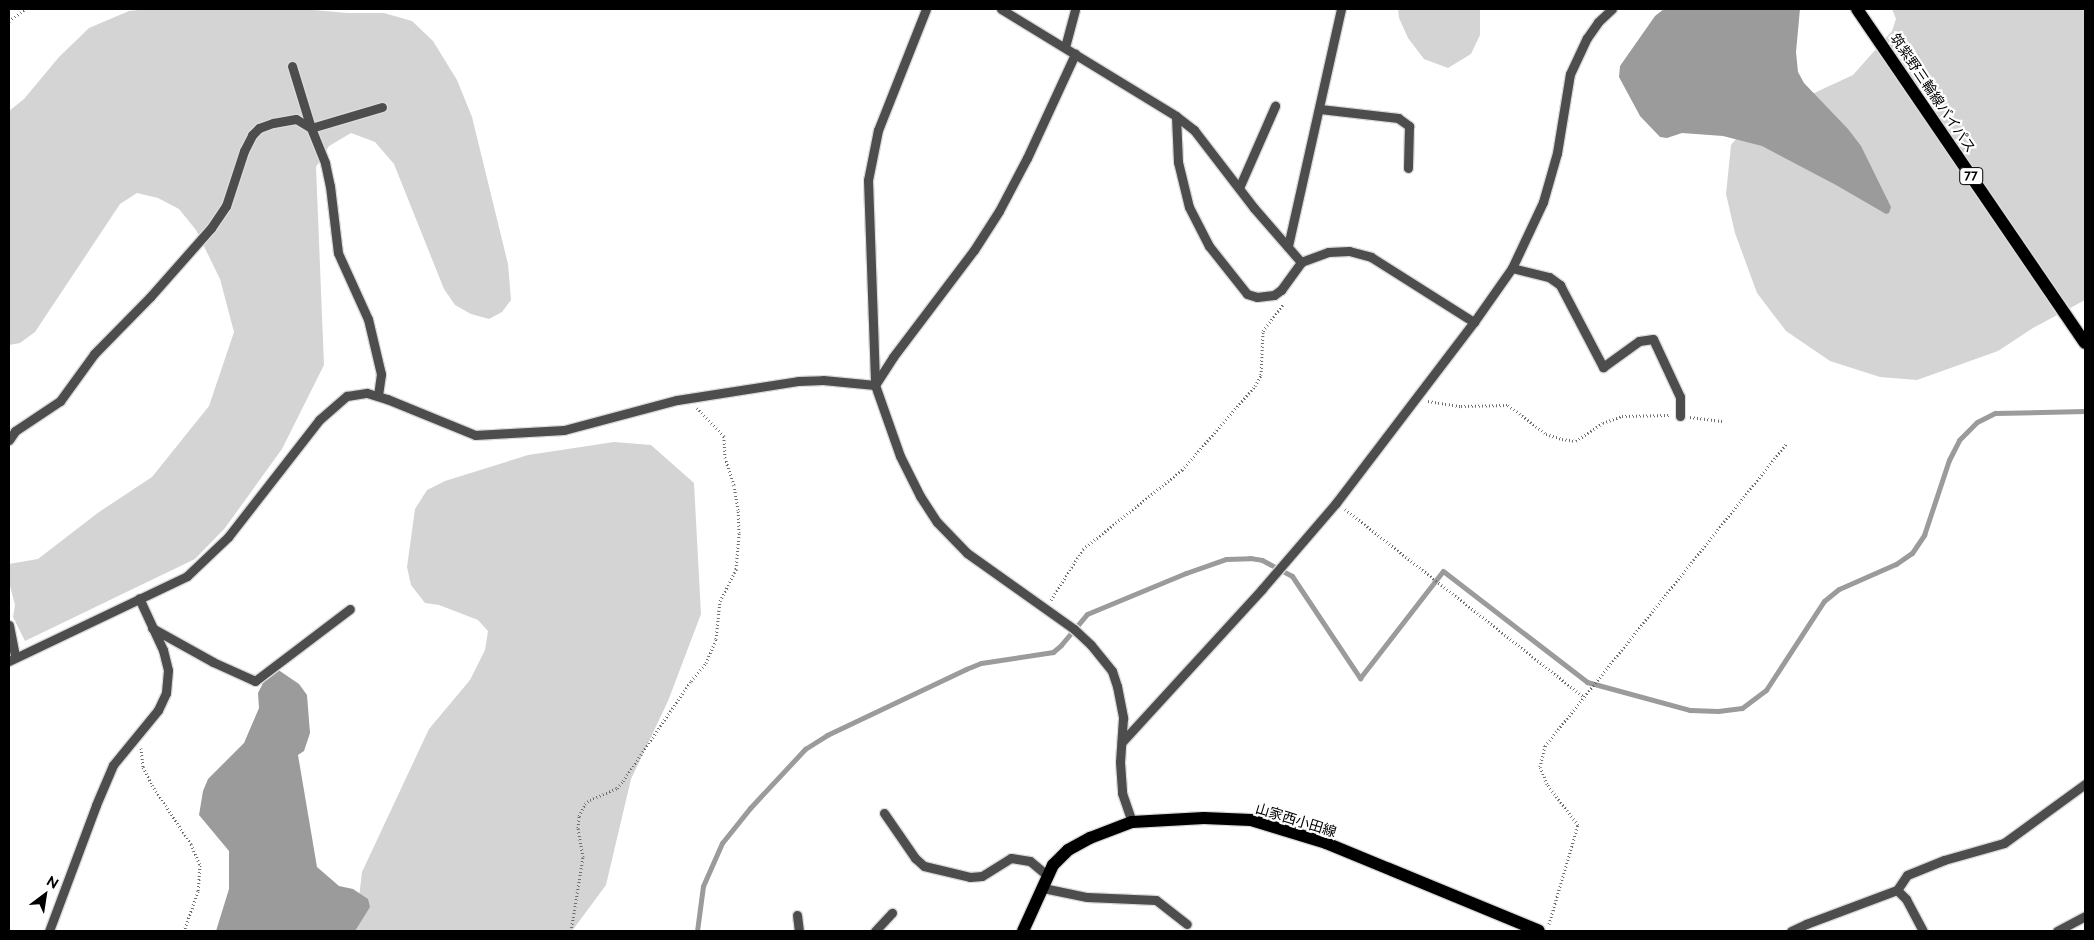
<!DOCTYPE html>
<html>
<head>
<meta charset="utf-8">
<style>
  body { margin:0 }
  #map { position:relative; width:2094px; height:940px; overflow:hidden; background:#fff; font-family:Raleway,"Noto Sans JP",sans-serif }
  div>[style] { position:absolute }
  [style*='--x'] { left:calc(var(--x)*1px); top:calc(var(--y)*1px); width:calc(var(--w)*1px); rotate:calc(var(--a)*1deg) }
  .green>* { inset:0; background:#d4d4d4 }
  .water>* { inset:0; background:#9b9b9b }
  .stream>* { height:5px; margin:-2.5px; padding:0 2.5px; transform-origin:2.5px; border-radius:2.5px; background:#9b9b9b }
  .path>* { height:3px; margin-top:-1.5px; transform-origin:0; background:repeating-linear-gradient(90deg,#6f6f6f 0 1px,transparent 0 3.5px) }
  .roads { filter:drop-shadow(1px 0 #dbdbdb) drop-shadow(-1px 0 #dbdbdb) drop-shadow(0 1px #dbdbdb) drop-shadow(0 -1px #dbdbdb) }
  .minor>* { height:9px; margin:-4.5px; padding:0 4.5px; transform-origin:4.5px; border-radius:4.5px; background:#4d4d4d }
  .major>* { height:12px; margin:-6px; padding:0 6px; transform-origin:6px; border-radius:6px; background:#000 }
  span { translate:-50% -50%; white-space:nowrap; text-align:center; line-height:1.15; -webkit-text-stroke:4.5px #fff; paint-order:stroke }
  .shield-label span { padding:1px 4px; background:#fff; border:1px solid; border-radius:4px; -webkit-text-stroke-width:0 }
  .shield-label { font-size:12px; color:#000; font-weight:700 }
  .street-label { font-size:14px; color:#000 }
  .frame { position:absolute; inset:0; border:10px solid #000; pointer-events:none }
  .north { position:absolute; left:20px; top:870px; width:50px; height:50px; -webkit-text-stroke:4px #fff; paint-order:stroke; rotate:31deg; font-size:14px; font-weight:700; line-height:20px; text-align:center; color:#000 }
  .north::after { content:''; display:block; margin:auto; width:18px; height:22px; background:#000; clip-path:polygon(50% 0,100% 100%,50% 72%,0 100%) }
</style>
</head>
<body>
<div id="map">
  <div class="green">
    <i style="clip-path:polygon(148px 9px,303px 9px,347px 13px,384px 13px,412px 21px,433px 41px,457px 80px,472px 117px,508px 264px,511px 300px,502px 312px,489px 319px,471px 314px,455px 305px,444px 289px,394px 164px,375px 142px,351px 133px,329px 146px,316px 167px,324px 365px,282px 449px,225px 528px,195px 559px,25px 641px,13px 617px,15px 605px,9px 582px,9px 564px,38px 559px,99px 512px,152px 477px,209px 406px,234px 332px,220px 279px,196px 230px,179px 209px,158px 198px,137px 193px,120px 204px,35px 332px,20px 343px,9px 345px,9px 111px,24px 99px,59px 57px,89px 28px,129px 11px)"></i>
    <i style="clip-path:polygon(1398px 9px,1480px 9px,1480px 35px,1471px 54px,1448px 68px,1424px 59px,1408px 38px,1399px 18px)"></i>
    <i style="clip-path:polygon(1892px 9px,2085px 9px,2085px 300px,2033px 328px,1998px 351px,1917px 380px,1880px 377px,1830px 361px,1786px 331px,1757px 293px,1735px 233px,1726px 194px,1731px 145px,1755px 117px,1812px 94px,1853px 75px,1892px 31px,1896px 19px)"></i>
    <i style="clip-path:polygon(614px 442px,651px 445px,694px 483px,701px 614px,668px 701px,631px 779px,606px 885px,572px 931px,355px 931px,362px 872px,429px 729px,470px 680px,485px 650px,488px 631px,478px 620px,439px 605px,425px 603px,411px 585px,407px 567px,415px 509px,427px 490px,445px 481px,528px 455px)"></i>
  </div>
  <div class="water">
    <i style="clip-path:polygon(1664px 9px,1800px 9px,1796px 52px,1798px 72px,1804px 83px,1848px 129px,1861px 146px,1891px 207px,1889px 213px,1886px 214px,1836px 185px,1762px 146px,1723px 136px,1682px 133px,1667px 138px,1660px 137px,1640px 116px,1619px 77px,1620px 66px,1655px 16px)"></i>
    <i style="clip-path:polygon(277px 669px,299px 684px,307px 695px,310px 733px,304px 751px,298px 755px,317px 867px,339px 886px,353px 889px,368px 899px,370px 907px,355px 931px,216px 931px,229px 889px,229px 851px,199px 815px,203px 791px,208px 779px,244px 743px,259px 708px,258px 693px,263px 683px)"></i>
  </div>
  <div class="stream">
    <i style="--x:697;--y:931;--w:45;--a:-82.4"></i>
    <i style="--x:703;--y:886;--w:47;--a:-66.2"></i>
    <i style="--x:722;--y:843;--w:45;--a:-51.3"></i>
    <i style="--x:750;--y:808;--w:81;--a:-47"></i>
    <i style="--x:805;--y:749;--w:26;--a:-32"></i>
    <i style="--x:827;--y:735;--w:154;--a:-25.4"></i>
    <i style="--x:966;--y:669;--w:16;--a:-22"></i>
    <i style="--x:981;--y:663;--w:73;--a:-8.7"></i>
    <i style="--x:1053;--y:652;--w:11;--a:-41"></i>
    <i style="--x:1061;--y:645;--w:40;--a:-50"></i>
    <i style="--x:1087;--y:614;--w:107;--a:-22.5"></i>
    <i style="--x:1186;--y:573;--w:42;--a:-19.3"></i>
    <i style="--x:1226;--y:559;--w:24;--a:-2"></i>
    <i style="--x:1250;--y:558;--w:12;--a:9"></i>
    <i style="--x:1262;--y:560;--w:34;--a:28"></i>
    <i style="--x:1292;--y:576;--w:123;--a:56.3"></i>
    <i style="--x:1360;--y:678;--w:135;--a:-52.2"></i>
    <i style="--x:1443;--y:571;--w:182;--a:37.6"></i>
    <i style="--x:1587;--y:682;--w:107;--a:15.2"></i>
    <i style="--x:1690;--y:710;--w:28;--a:2"></i>
    <i style="--x:1718;--y:711;--w:24;--a:-7"></i>
    <i style="--x:1742;--y:708;--w:30;--a:-37"></i>
    <i style="--x:1766;--y:690;--w:106;--a:-56.9"></i>
    <i style="--x:1824;--y:601;--w:19;--a:-39"></i>
    <i style="--x:1839;--y:589;--w:62;--a:-23.7"></i>
    <i style="--x:1896;--y:564;--w:19;--a:-35"></i>
    <i style="--x:1912;--y:553;--w:22;--a:-56"></i>
    <i style="--x:1924;--y:535;--w:79;--a:-71.6"></i>
    <i style="--x:1949;--y:460;--w:22;--a:-63"></i>
    <i style="--x:1959;--y:440;--w:25;--a:-45"></i>
    <i style="--x:1977;--y:422;--w:20;--a:-27"></i>
    <i style="--x:1995;--y:413;--w:90;--a:-1.3"></i>
  </div>
  <div class="path">
    <i style="--x:9;--y:21;--w:20;--a:-37"></i>
    <i style="--x:1428;--y:401;--w:33;--a:9"></i>
    <i style="--x:1461;--y:406;--w:47;--a:-1.2"></i>
    <i style="--x:1508;--y:405;--w:48;--a:37.3"></i>
    <i style="--x:1546;--y:434;--w:17;--a:17"></i>
    <i style="--x:1562;--y:439;--w:14;--a:8"></i>
    <i style="--x:1576;--y:441;--w:32;--a:-34"></i>
    <i style="--x:1603;--y:423;--w:20;--a:-20"></i>
    <i style="--x:1622;--y:416;--w:47;--a:-1.2"></i>
    <i style="--x:1690;--y:417;--w:34;--a:7"></i>
    <i style="--x:1345;--y:509;--w:304;--a:38.2"></i>
    <i style="--x:1051;--y:600;--w:60;--a:-57.9"></i>
    <i style="--x:1083;--y:549;--w:127;--a:-38.6"></i>
    <i style="--x:1182;--y:470;--w:111;--a:-49"></i>
    <i style="--x:1255;--y:386;--w:13;--a:-61"></i>
    <i style="--x:1261;--y:375;--w:44;--a:-87.4"></i>
    <i style="--x:1263;--y:331;--w:34;--a:-53"></i>
    <i style="--x:141;--y:748;--w:19;--a:84"></i>
    <i style="--x:143;--y:767;--w:20;--a:63"></i>
    <i style="--x:152;--y:785;--w:71;--a:56.5"></i>
    <i style="--x:191;--y:844;--w:23;--a:67"></i>
    <i style="--x:200;--y:865;--w:26;--a:94"></i>
    <i style="--x:198;--y:891;--w:42;--a:109.3"></i>
    <i style="--x:1549;--y:924;--w:103;--a:-73.7"></i>
    <i style="--x:1578;--y:825;--w:51;--a:-127.1"></i>
    <i style="--x:1547;--y:784;--w:18;--a:-112"></i>
    <i style="--x:1540;--y:767;--w:22;--a:-77"></i>
    <i style="--x:1545;--y:746;--w:388;--a:-51.4"></i>
    <i style="--x:571;--y:931;--w:75;--a:-80.8"></i>
    <i style="--x:583;--y:857;--w:29;--a:-100"></i>
    <i style="--x:578;--y:828;--w:12;--a:-85"></i>
    <i style="--x:579;--y:816;--w:13;--a:-63"></i>
    <i style="--x:585;--y:804;--w:6;--a:-39"></i>
    <i style="--x:590;--y:800;--w:30;--a:-24"></i>
    <i style="--x:617;--y:788;--w:9;--a:-49"></i>
    <i style="--x:623;--y:781;--w:121;--a:-55.8"></i>
    <i style="--x:691;--y:681;--w:23;--a:-50"></i>
    <i style="--x:706;--y:663;--w:26;--a:-67"></i>
    <i style="--x:716;--y:639;--w:38;--a:-84"></i>
    <i style="--x:720;--y:601;--w:36;--a:-63"></i>
    <i style="--x:736;--y:569;--w:36;--a:-85"></i>
    <i style="--x:739;--y:533;--w:23;--a:-92"></i>
    <i style="--x:738;--y:510;--w:25;--a:-99"></i>
    <i style="--x:734;--y:485;--w:28;--a:-108"></i>
    <i style="--x:725;--y:458;--w:22;--a:-93"></i>
    <i style="--x:724;--y:436;--w:39;--a:-134"></i>
  </div>
  <div class="roads">
    <div class="minor">
      <i style="--x:926;--y:9;--w:130;--a:111.6"></i>
      <i style="--x:878;--y:130;--w:51;--a:101.3"></i>
      <i style="--x:868;--y:180;--w:205;--a:88"></i>
      <i style="--x:875;--y:385;--w:75;--a:70.6"></i>
      <i style="--x:900;--y:456;--w:45;--a:63.4"></i>
      <i style="--x:920;--y:496;--w:31;--a:57"></i>
      <i style="--x:937;--y:522;--w:43;--a:45.9"></i>
      <i style="--x:967;--y:553;--w:131;--a:35.4"></i>
      <i style="--x:1074;--y:629;--w:23;--a:43"></i>
      <i style="--x:1091;--y:645;--w:33;--a:51"></i>
      <i style="--x:1112;--y:671;--w:16;--a:72"></i>
      <i style="--x:1117;--y:686;--w:33;--a:79"></i>
      <i style="--x:1123;--y:718;--w:44;--a:93.9"></i>
      <i style="--x:1120;--y:762;--w:31;--a:86"></i>
      <i style="--x:1122;--y:793;--w:31;--a:71"></i>
      <i style="--x:1001;--y:9;--w:205;--a:31.4"></i>
      <i style="--x:1176;--y:116;--w:23;--a:38"></i>
      <i style="--x:1194;--y:130;--w:98;--a:52.4"></i>
      <i style="--x:1254;--y:208;--w:72;--a:49"></i>
      <i style="--x:1301;--y:262;--w:29;--a:-20"></i>
      <i style="--x:1328;--y:252;--w:21;--a:-3"></i>
      <i style="--x:1349;--y:251;--w:23;--a:15"></i>
      <i style="--x:1371;--y:257;--w:122;--a:32.3"></i>
      <i style="--x:1065;--y:47;--w:39;--a:-75"></i>
      <i style="--x:292;--y:66;--w:65;--a:73"></i>
      <i style="--x:311;--y:128;--w:74;--a:-16.5"></i>
      <i style="--x:1320;--y:109;--w:79;--a:6.6"></i>
      <i style="--x:1398;--y:118;--w:14;--a:36"></i>
      <i style="--x:1409;--y:126;--w:42;--a:91.4"></i>
      <i style="--x:1176;--y:116;--w:46;--a:87.5"></i>
      <i style="--x:1178;--y:162;--w:46;--a:76.3"></i>
      <i style="--x:1189;--y:207;--w:44;--a:62.9"></i>
      <i style="--x:1209;--y:246;--w:61;--a:51.6"></i>
      <i style="--x:1247;--y:294;--w:10;--a:17"></i>
      <i style="--x:1257;--y:297;--w:17;--a:-7"></i>
      <i style="--x:1274;--y:295;--w:9;--a:-36"></i>
      <i style="--x:1281;--y:290;--w:34;--a:-54"></i>
      <i style="--x:1239;--y:188;--w:90;--a:-66.3"></i>
      <i style="--x:1288;--y:246;--w:243;--a:-77.4"></i>
      <i style="--x:1512;--y:268;--w:38;--a:14"></i>
      <i style="--x:1549;--y:277;--w:14;--a:36"></i>
      <i style="--x:1560;--y:285;--w:93;--a:62.3"></i>
      <i style="--x:1603;--y:367;--w:44;--a:-35.8"></i>
      <i style="--x:1639;--y:341;--w:14;--a:-8"></i>
      <i style="--x:1653;--y:339;--w:64;--a:65"></i>
      <i style="--x:1680;--y:397;--w:19;--a:90"></i>
      <i style="--x:9;--y:440;--w:11;--a:-56"></i>
      <i style="--x:15;--y:431;--w:54;--a:-33.7"></i>
      <i style="--x:60;--y:401;--w:58;--a:-54.1"></i>
      <i style="--x:94;--y:354;--w:80;--a:-45.5"></i>
      <i style="--x:150;--y:297;--w:92;--a:-48.5"></i>
      <i style="--x:211;--y:228;--w:27;--a:-56"></i>
      <i style="--x:226;--y:206;--w:58;--a:-71.9"></i>
      <i style="--x:244;--y:151;--w:18;--a:-63"></i>
      <i style="--x:252;--y:135;--w:10;--a:-45"></i>
      <i style="--x:259;--y:128;--w:15;--a:-20"></i>
      <i style="--x:273;--y:123;--w:23;--a:-10"></i>
      <i style="--x:296;--y:119;--w:17;--a:31"></i>
      <i style="--x:311;--y:128;--w:38;--a:68"></i>
      <i style="--x:325;--y:163;--w:24;--a:78"></i>
      <i style="--x:330;--y:186;--w:67;--a:83.2"></i>
      <i style="--x:338;--y:253;--w:72;--a:65.6"></i>
      <i style="--x:368;--y:319;--w:57;--a:76.7"></i>
      <i style="--x:381;--y:374;--w:22;--a:98"></i>
      <i style="--x:9;--y:625;--w:33;--a:79"></i>
      <i style="--x:152;--y:628;--w:70;--a:29.1"></i>
      <i style="--x:213;--y:662;--w:46;--a:24.3"></i>
      <i style="--x:255;--y:681;--w:119;--a:-37.2"></i>
      <i style="--x:9;--y:661;--w:197;--a:-25.5"></i>
      <i style="--x:187;--y:576;--w:57;--a:-43.6"></i>
      <i style="--x:228;--y:537;--w:148;--a:-52.1"></i>
      <i style="--x:319;--y:420;--w:37;--a:-41"></i>
      <i style="--x:347;--y:396;--w:20;--a:-9"></i>
      <i style="--x:367;--y:393;--w:21;--a:17"></i>
      <i style="--x:387;--y:399;--w:95;--a:22.2"></i>
      <i style="--x:475;--y:435;--w:89;--a:-3.2"></i>
      <i style="--x:564;--y:430;--w:117;--a:-14.9"></i>
      <i style="--x:677;--y:400;--w:122;--a:-8.9"></i>
      <i style="--x:798;--y:381;--w:25;--a:-2"></i>
      <i style="--x:823;--y:380;--w:52;--a:5.5"></i>
      <i style="--x:875;--y:385;--w:33;--a:-57"></i>
      <i style="--x:893;--y:357;--w:134;--a:-52.9"></i>
      <i style="--x:974;--y:250;--w:46;--a:-57.3"></i>
      <i style="--x:999;--y:211;--w:60;--a:-62.2"></i>
      <i style="--x:1027;--y:158;--w:115;--a:-65.2"></i>
      <i style="--x:1122;--y:742;--w:207;--a:-47.5"></i>
      <i style="--x:1262;--y:589;--w:113;--a:-49.3"></i>
      <i style="--x:1336;--y:503;--w:228;--a:-52.7"></i>
      <i style="--x:1474;--y:322;--w:66;--a:-54.9"></i>
      <i style="--x:1512;--y:268;--w:73;--a:-64.8"></i>
      <i style="--x:1543;--y:202;--w:51;--a:-74.1"></i>
      <i style="--x:1557;--y:153;--w:80;--a:-80.7"></i>
      <i style="--x:1570;--y:74;--w:40;--a:-65"></i>
      <i style="--x:1587;--y:38;--w:19;--a:-55"></i>
      <i style="--x:1598;--y:22;--w:19;--a:-43"></i>
      <i style="--x:884;--y:813;--w:55;--a:55.4"></i>
      <i style="--x:915;--y:858;--w:12;--a:42"></i>
      <i style="--x:924;--y:866;--w:47;--a:13.4"></i>
      <i style="--x:970;--y:877;--w:12;--a:-5"></i>
      <i style="--x:982;--y:876;--w:34;--a:-32"></i>
      <i style="--x:1011;--y:858;--w:19;--a:9"></i>
      <i style="--x:1030;--y:861;--w:23;--a:40"></i>
      <i style="--x:1043;--y:888;--w:45;--a:11.6"></i>
      <i style="--x:1087;--y:897;--w:69;--a:2.5"></i>
      <i style="--x:1156;--y:900;--w:39;--a:38"></i>
      <i style="--x:1897;--y:890;--w:13;--a:45"></i>
      <i style="--x:1906;--y:899;--w:36;--a:62"></i>
      <i style="--x:797;--y:915;--w:16;--a:83"></i>
      <i style="--x:49;--y:931;--w:134;--a:-69.5"></i>
      <i style="--x:96;--y:805;--w:43;--a:-67"></i>
      <i style="--x:113;--y:765;--w:71;--a:-50.7"></i>
      <i style="--x:158;--y:710;--w:19;--a:-65"></i>
      <i style="--x:166;--y:693;--w:23;--a:-85"></i>
      <i style="--x:168;--y:670;--w:21;--a:-104"></i>
      <i style="--x:163;--y:650;--w:57;--a:-114.8"></i>
      <i style="--x:875;--y:931;--w:25;--a:-47"></i>
      <i style="--x:1791;--y:931;--w:17;--a:-25"></i>
      <i style="--x:1806;--y:924;--w:97;--a:-20.5"></i>
      <i style="--x:1897;--y:890;--w:18;--a:-56"></i>
      <i style="--x:1907;--y:875;--w:40;--a:-22"></i>
      <i style="--x:1944;--y:860;--w:62;--a:-15.8"></i>
      <i style="--x:2004;--y:843;--w:100;--a:-36.1"></i>
      <i style="--x:2057;--y:931;--w:32;--a:-28"></i>
    </div>
    <div class="major">
      <i style="--x:1857;--y:9;--w:404;--a:55.7"></i>
      <i style="--x:1023;--y:931;--w:72;--a:-65.6"></i>
      <i style="--x:1053;--y:865;--w:21;--a:-45"></i>
      <i style="--x:1068;--y:850;--w:25;--a:-29"></i>
      <i style="--x:1090;--y:838;--w:45;--a:-20.9"></i>
      <i style="--x:1132;--y:822;--w:72;--a:-3.2"></i>
      <i style="--x:1204;--y:818;--w:47;--a:2.4"></i>
      <i style="--x:1251;--y:820;--w:78;--a:17"></i>
      <i style="--x:1326;--y:843;--w:230;--a:22.4"></i>
    </div>
  </div>
  <div class="shield-label">
    <span style="left:1971px;top:176px">77</span>
  </div>
  <div class="street-label">
    <span style="left:1933px;top:93px;rotate:56deg">筑紫野三輪線バイパス</span>
    <span style="left:1296px;top:820px;rotate:17deg">山家西小田線</span>
  </div>
  <div class="frame"></div>
  <div class="north">N</div>
</div>
</body>
</html>
